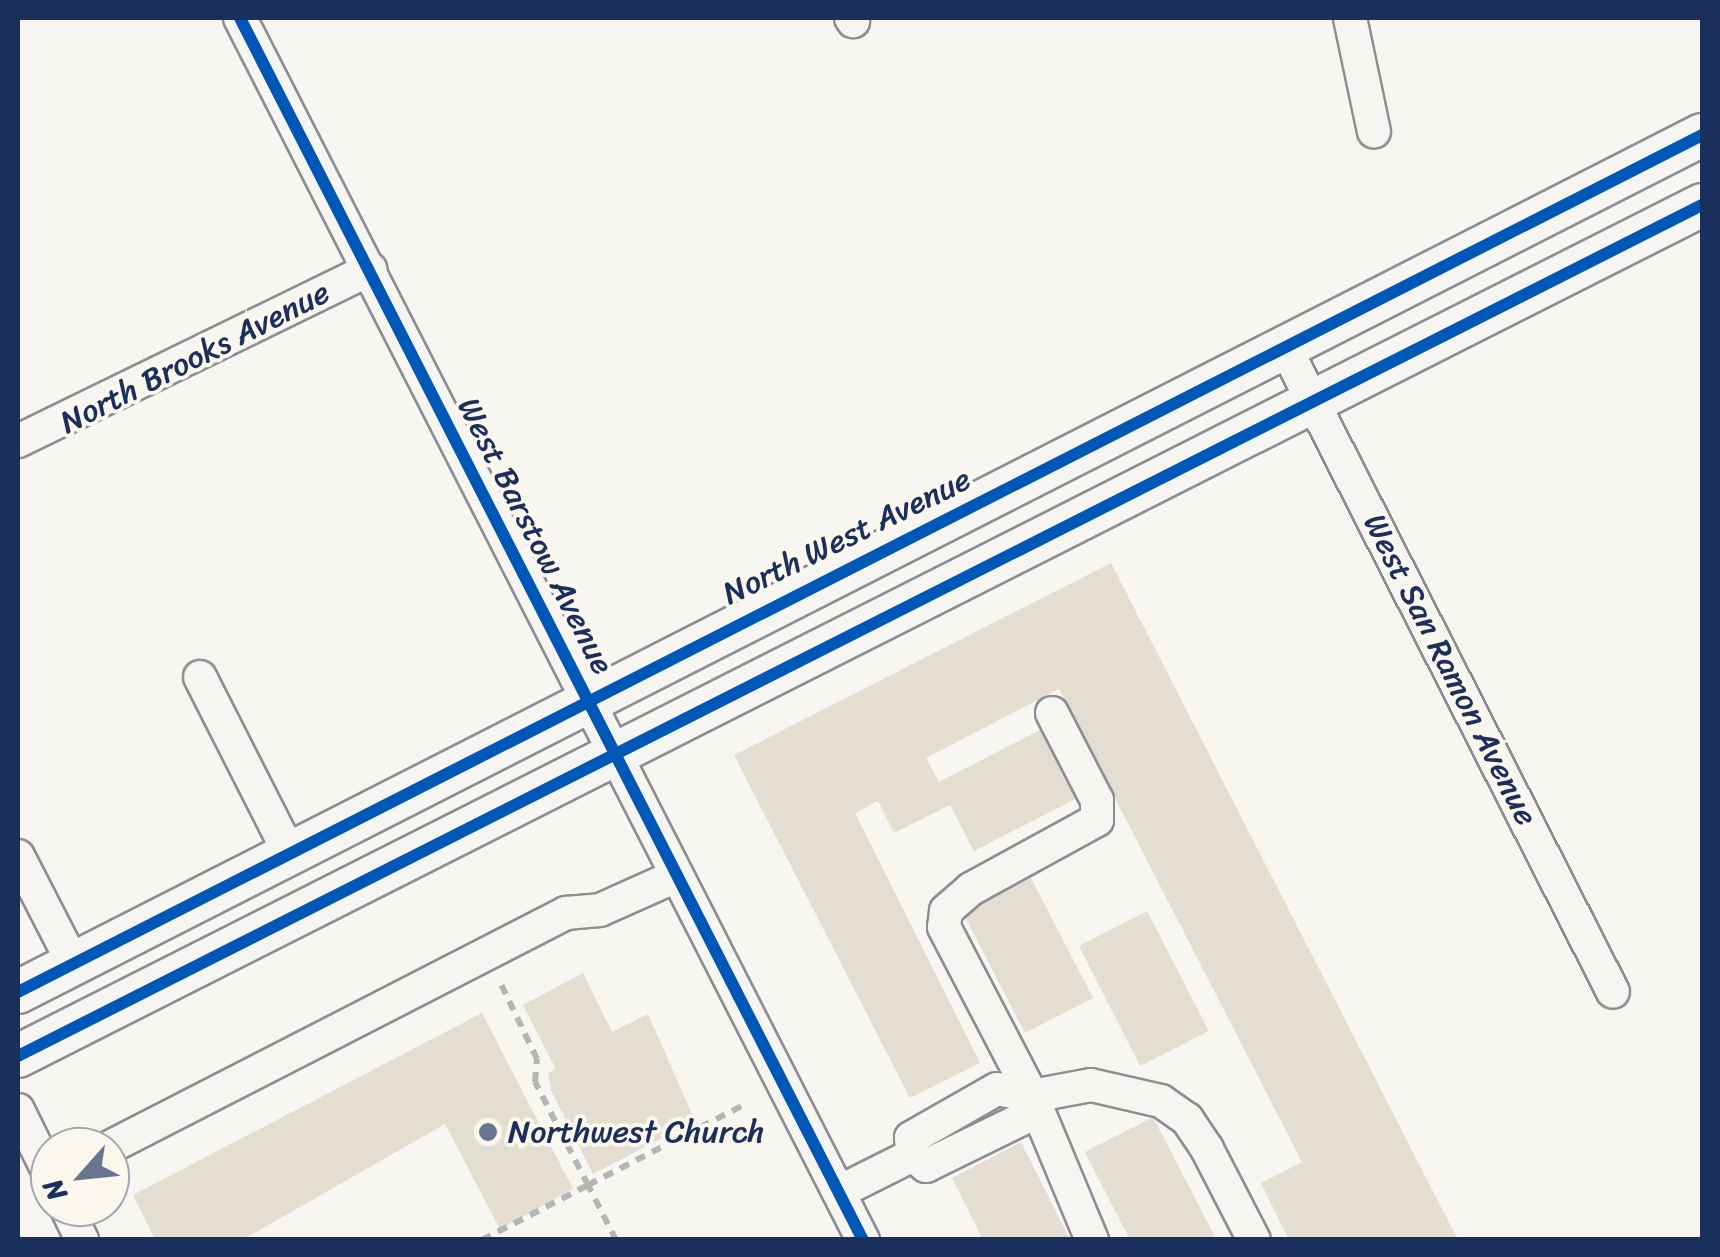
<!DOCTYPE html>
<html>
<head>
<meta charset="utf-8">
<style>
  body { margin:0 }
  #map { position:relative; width:1720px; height:1257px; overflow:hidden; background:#f8f6f0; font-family:Sriracha,sans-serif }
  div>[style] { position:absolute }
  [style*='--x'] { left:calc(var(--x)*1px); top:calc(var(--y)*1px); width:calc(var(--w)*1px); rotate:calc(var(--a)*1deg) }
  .building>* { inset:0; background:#e4ddd2 }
  .path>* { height:6px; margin-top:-3px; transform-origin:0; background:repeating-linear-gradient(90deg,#b3b5b7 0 10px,transparent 0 18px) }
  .roads { filter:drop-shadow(2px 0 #8b8e94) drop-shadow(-2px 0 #8b8e94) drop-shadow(0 2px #8b8e94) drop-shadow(0 -2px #8b8e94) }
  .minor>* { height:32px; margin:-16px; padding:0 16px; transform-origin:16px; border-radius:16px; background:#f6f5f1 }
  .major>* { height:42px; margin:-21px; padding:0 21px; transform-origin:21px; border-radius:21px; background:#f6f5f1 }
  .cycleway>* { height:12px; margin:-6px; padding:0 6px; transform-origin:6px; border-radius:6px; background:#0057b8 }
  .dots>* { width:28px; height:28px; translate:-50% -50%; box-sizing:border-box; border:5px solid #fbf7ec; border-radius:50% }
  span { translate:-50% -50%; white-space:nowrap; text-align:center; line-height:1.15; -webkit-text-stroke:8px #fbf7ec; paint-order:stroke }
  .street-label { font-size:32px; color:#1b2f5e }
  .poi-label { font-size:32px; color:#1b2f5e }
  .left { translate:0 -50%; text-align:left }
  .frame { position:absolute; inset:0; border:20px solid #1b2f5e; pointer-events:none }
  .north { position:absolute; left:30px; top:1127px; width:100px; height:100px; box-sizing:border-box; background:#fbf7ec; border:2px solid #a1a7b3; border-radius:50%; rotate:243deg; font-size:28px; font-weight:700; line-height:40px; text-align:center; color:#1b2f5e }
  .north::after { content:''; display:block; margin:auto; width:35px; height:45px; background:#687591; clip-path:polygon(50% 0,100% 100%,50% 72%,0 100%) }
</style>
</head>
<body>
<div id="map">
  <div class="building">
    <i style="clip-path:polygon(1111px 563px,1458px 1240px,1289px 1240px,1261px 1183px,1302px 1162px,1059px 689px,926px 758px,939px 782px,1044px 728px,1079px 797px,974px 851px,950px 805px,894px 833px,878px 801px,855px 813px,980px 1063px,910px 1098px,734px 755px)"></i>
    <i style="clip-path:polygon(1031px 878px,1093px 998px,1025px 1033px,963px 913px)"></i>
    <i style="clip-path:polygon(1147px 911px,1209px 1031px,1140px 1066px,1079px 946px)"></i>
    <i style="clip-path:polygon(583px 973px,612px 1032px,648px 1014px,695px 1121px,593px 1174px,551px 1090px,548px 1073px,556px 1069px,523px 1005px)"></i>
    <i style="clip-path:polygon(482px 1013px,573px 1189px,500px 1229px,445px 1124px,242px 1240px,155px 1240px,133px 1195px)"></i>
    <i style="clip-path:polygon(1153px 1117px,1215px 1237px,1210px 1240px,1130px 1240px,1085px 1152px)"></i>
    <i style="clip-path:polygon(1021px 1142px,1070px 1240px,983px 1240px,952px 1178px)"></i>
  </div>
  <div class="path">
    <i style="--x:482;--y:1240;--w:119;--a:-27.4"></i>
    <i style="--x:588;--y:1185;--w:116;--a:-117.2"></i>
    <i style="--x:535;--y:1082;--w:23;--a:-85"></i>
    <i style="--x:537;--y:1059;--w:85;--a:-115.7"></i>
    <i style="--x:616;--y:1240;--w:62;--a:-117"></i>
    <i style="--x:588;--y:1185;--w:173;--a:-27.2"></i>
  </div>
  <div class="roads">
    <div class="minor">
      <i style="--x:240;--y:18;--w:1372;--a:62.99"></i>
      <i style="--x:851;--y:18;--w:4;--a:56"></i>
      <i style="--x:1350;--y:18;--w:116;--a:78.1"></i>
      <i style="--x:1286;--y:349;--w:721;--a:63.04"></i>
      <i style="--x:18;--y:441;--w:392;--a:-26"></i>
      <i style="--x:200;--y:677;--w:201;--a:63.1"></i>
      <i style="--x:1052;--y:713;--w:98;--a:62.7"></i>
      <i style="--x:1097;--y:800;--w:20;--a:90"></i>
      <i style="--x:1097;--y:820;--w:144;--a:151.3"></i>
      <i style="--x:971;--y:889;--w:33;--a:139"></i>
      <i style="--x:946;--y:911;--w:16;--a:97"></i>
      <i style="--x:944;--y:927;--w:191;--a:62.5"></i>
      <i style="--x:1032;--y:1096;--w:156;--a:67.4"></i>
      <i style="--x:18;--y:856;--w:120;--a:62.8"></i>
      <i style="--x:997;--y:1089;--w:36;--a:11"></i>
      <i style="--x:1032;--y:1096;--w:23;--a:110"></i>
      <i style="--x:1024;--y:1118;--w:109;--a:153.9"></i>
      <i style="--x:926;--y:1166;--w:17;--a:-140"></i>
      <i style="--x:913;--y:1155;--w:17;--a:-97"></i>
      <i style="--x:911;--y:1138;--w:99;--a:-29.7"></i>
      <i style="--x:1032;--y:1096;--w:60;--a:-10.6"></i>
      <i style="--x:1091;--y:1085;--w:72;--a:12.9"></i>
      <i style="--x:1161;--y:1101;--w:32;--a:35"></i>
      <i style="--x:1187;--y:1119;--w:36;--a:56"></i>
      <i style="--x:1207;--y:1149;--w:102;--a:62.7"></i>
      <i style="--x:18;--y:1110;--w:72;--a:63.8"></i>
      <i style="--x:110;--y:1147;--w:513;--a:-27.16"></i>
      <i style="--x:566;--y:913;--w:34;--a:-5"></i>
      <i style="--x:600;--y:910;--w:83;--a:-24.1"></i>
      <i style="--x:839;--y:1192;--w:83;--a:-26.6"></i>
      <i style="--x:66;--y:1207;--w:37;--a:64"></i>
    </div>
    <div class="major">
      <i style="--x:18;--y:992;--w:1890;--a:-26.97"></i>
      <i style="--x:18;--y:1056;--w:1887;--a:-26.81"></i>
    </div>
  </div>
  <div class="cycleway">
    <i style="--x:240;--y:18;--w:1372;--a:62.99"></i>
    <i style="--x:18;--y:992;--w:1890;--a:-26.97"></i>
    <i style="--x:18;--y:1056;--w:1887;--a:-26.81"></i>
  </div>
  <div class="dots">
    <i style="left:488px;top:1132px;background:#687591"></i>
  </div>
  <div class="street-label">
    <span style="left:195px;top:358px;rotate:-27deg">North Brooks Avenue</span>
    <span style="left:535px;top:536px;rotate:63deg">West Barstow Avenue</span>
    <span style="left:847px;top:537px;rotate:-26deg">North West Avenue</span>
    <span style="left:1450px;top:670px;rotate:63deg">West San Ramon Avenue</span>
  </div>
  <div class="poi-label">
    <span class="left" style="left:508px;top:1132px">Northwest Church</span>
  </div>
  <div class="frame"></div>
  <div class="north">N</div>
</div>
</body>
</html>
